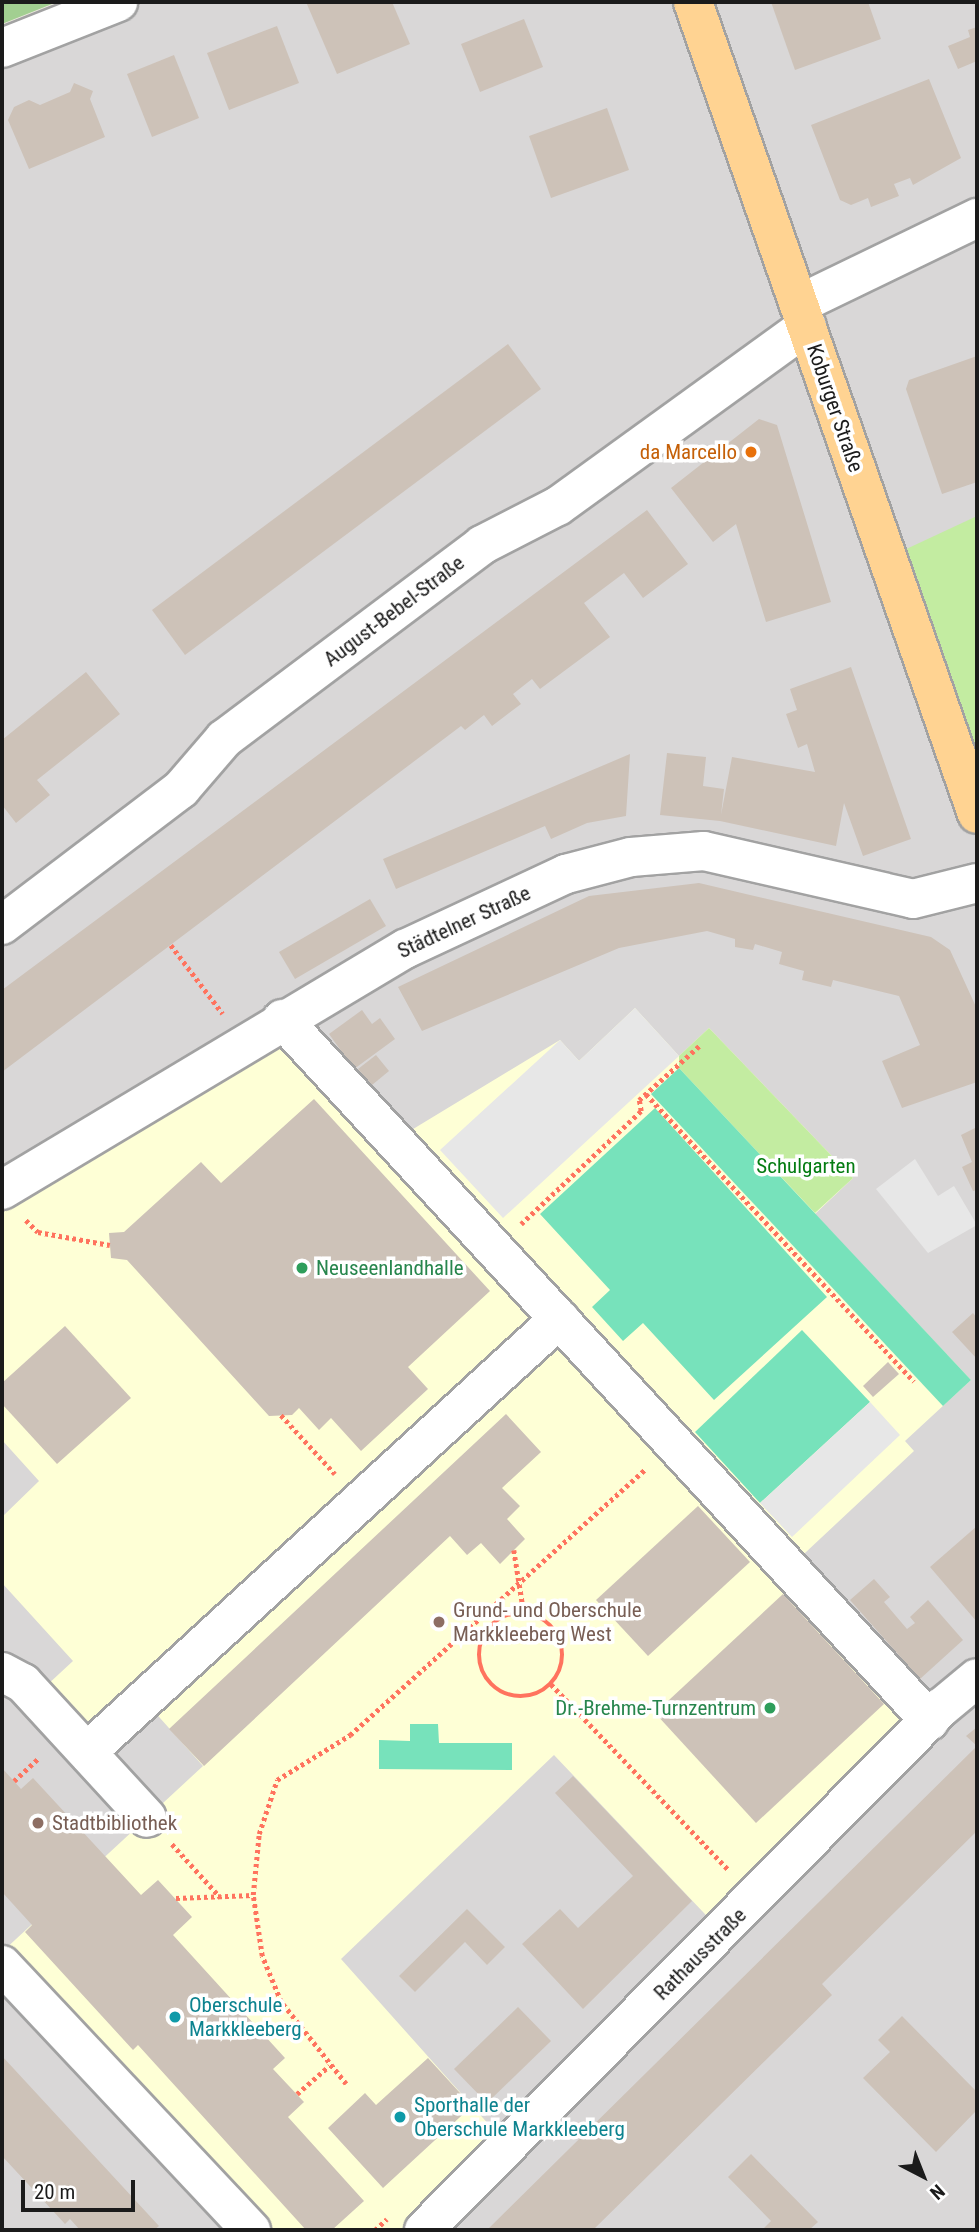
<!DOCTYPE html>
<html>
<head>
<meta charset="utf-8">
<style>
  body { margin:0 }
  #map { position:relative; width:979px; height:2232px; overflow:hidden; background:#ede9df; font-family:"Roboto Condensed",sans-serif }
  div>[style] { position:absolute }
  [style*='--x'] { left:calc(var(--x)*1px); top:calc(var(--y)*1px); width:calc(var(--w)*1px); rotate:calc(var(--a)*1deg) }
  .residential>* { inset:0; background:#d9d7d7 }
  .education>* { inset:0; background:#feffd6 }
  .grass>* { inset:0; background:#c3eca1 }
  .forest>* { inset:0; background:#a2cf91 }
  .pitch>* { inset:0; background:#77e2bb }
  .parking>* { inset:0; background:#e7e7e7 }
  .building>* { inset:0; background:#cdc2b8 }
  .path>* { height:4.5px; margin-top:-2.25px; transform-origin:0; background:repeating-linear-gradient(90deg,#ff735e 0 3.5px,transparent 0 7px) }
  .path>.ring { margin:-2.25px; padding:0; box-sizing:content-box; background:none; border:4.5px solid #ff735e; border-radius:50% }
  .roads { filter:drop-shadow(2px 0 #a2a2a2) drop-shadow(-2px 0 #a2a2a2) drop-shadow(0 2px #a2a2a2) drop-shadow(0 -2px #a2a2a2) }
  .minor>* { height:38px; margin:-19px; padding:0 19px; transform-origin:19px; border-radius:19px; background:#fff }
  .major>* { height:38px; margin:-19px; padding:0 19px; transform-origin:19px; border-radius:19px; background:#ffd392 }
  .dots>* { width:19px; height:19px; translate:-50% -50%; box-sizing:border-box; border:4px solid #fff; border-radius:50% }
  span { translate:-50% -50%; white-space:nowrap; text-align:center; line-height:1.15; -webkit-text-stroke:7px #fff; paint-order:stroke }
  .street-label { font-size:21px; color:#1b1b1b }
  .food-label { font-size:21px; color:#c56008 }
  .right { translate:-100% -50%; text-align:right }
  .park-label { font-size:21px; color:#057c12 }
  .leisure-label { font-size:21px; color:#27864d }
  .left { translate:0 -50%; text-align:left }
  .education-label { font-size:21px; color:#785e54 }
  .culture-label { font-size:21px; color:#0d838f }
  .frame { position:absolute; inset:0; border:4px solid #1b1b1b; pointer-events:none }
  .north { position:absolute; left:888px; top:2141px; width:70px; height:70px; -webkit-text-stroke:5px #fff; paint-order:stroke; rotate:138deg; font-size:19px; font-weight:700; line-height:28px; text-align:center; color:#1b1b1b }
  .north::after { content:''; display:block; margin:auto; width:24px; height:32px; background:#1b1b1b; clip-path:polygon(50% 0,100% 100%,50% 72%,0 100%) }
  .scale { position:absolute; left:21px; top:2180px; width:114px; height:32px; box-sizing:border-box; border:4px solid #1b1b1b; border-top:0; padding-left:9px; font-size:21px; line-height:24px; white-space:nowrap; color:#1b1b1b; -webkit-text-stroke:5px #fff; paint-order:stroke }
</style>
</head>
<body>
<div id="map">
  <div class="residential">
    <i style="clip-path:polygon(118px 2px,977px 2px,977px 2230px,2px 2230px,2px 48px)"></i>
  </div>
  <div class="education">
    <i style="clip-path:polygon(635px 1008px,679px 1056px,709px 1028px,853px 1178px,815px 1214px,971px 1380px,905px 1441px,914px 1451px,790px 1567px,930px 1721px,722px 1932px,554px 1755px,341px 1959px,508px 2146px,424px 2230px,251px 2230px,2px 1952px,203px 1766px,134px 1689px,99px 1720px,83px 1726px,46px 1686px,73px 1661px,2px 1583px,2px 1517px,39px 1481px,2px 1440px,2px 1190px,282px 1019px,395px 1140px,560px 1040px,579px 1061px)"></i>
  </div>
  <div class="grass">
    <i style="clip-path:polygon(977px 516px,977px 814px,887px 558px)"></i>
    <i style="clip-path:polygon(709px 1028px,853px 1178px,815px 1213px,679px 1068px,679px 1056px)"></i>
  </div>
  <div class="forest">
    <i style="clip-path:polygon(2px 2px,57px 2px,2px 24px)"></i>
  </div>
  <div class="pitch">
    <i style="clip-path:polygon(679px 1068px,971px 1380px,943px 1406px,651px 1094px)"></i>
    <i style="clip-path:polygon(655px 1108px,827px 1297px,714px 1400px,643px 1323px,623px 1341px,592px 1307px,610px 1290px,540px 1214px)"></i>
    <i style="clip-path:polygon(802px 1330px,870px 1402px,760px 1503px,695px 1432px)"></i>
    <i style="clip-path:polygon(410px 1724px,438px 1724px,439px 1743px,512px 1743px,512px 1770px,379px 1769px,379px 1740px,410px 1741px)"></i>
  </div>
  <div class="parking">
    <i style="clip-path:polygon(635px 1008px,679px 1056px,503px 1218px,440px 1150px,560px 1040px,579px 1061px)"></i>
    <i style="clip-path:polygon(915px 1159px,938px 1196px,954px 1186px,977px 1225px,928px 1253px,876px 1189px)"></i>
    <i style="clip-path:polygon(870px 1402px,900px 1435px,792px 1537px,760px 1503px)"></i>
  </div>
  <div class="building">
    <i style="clip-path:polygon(306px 2px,392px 2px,410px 44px,337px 74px)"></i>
    <i style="clip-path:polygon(771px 2px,868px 2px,881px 39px,795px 70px)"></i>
    <i style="clip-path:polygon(524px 19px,543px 67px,480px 92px,461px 44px)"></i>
    <i style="clip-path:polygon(277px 26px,299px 83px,229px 110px,207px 53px)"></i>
    <i style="clip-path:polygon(977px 27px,977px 61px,958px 69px,948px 46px,970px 37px,968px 30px)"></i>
    <i style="clip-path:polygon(174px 55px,199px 118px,152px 137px,127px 74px)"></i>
    <i style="clip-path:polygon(929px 79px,961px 158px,913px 185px,910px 178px,894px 184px,899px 196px,871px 207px,868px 198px,851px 205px,840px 200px,811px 125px)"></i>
    <i style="clip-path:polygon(74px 83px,93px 91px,90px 99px,105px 137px,29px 169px,8px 120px,14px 107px,29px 100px,40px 105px,70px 92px)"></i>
    <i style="clip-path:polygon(607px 108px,629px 170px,551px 198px,529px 136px)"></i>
    <i style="clip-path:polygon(508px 344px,541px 389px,185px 655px,152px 610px)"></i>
    <i style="clip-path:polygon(977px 356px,977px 482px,942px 494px,906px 389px,909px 380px)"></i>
    <i style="clip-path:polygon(759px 419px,777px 425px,831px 602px,766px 622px,736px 524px,713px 542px,671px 488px)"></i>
    <i style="clip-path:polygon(647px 510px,688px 564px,643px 598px,624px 573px,584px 603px,610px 637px,540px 689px,532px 679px,513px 694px,521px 704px,492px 726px,484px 715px,465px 730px,461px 726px,2px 1072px,2px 990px)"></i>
    <i style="clip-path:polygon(851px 667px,911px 839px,863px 856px,844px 803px,836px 846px,720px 821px,660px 815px,667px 753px,706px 757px,703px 786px,724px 789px,721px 815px,732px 757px,815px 772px,807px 744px,798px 748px,786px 714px,797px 710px,790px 689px)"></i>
    <i style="clip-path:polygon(86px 672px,120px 714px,37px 780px,50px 795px,16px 823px,2px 805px,2px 740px)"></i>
    <i style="clip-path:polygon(630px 754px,626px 816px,587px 823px,551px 839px,545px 826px,396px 889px,383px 859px)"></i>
    <i style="clip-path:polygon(699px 883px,931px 937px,950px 950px,977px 1009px,977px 1082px,902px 1108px,882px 1061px,920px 1045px,899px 996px,833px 980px,831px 987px,802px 980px,804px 971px,779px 964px,782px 952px,755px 944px,753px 950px,735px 947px,735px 939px,707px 931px,619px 948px,422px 1031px,398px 987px,589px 896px)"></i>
    <i style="clip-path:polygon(370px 899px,386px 926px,295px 979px,279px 952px)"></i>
    <i style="clip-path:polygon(362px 1010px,372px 1024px,380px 1018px,395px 1039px,354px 1069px,329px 1034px)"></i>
    <i style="clip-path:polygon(376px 1055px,389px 1071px,372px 1085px,358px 1069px)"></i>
    <i style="clip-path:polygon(314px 1099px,490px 1291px,408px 1367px,428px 1389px,361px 1451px,331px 1418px,319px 1430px,299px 1408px,292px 1415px,269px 1416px,127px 1260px,111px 1258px,109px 1233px,124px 1232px,201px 1162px,221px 1183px)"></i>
    <i style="clip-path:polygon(977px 1127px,977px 1190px,973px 1191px,962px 1167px,972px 1162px,961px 1135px)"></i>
    <i style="clip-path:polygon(973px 1313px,977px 1318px,977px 1359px,952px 1332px)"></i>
    <i style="clip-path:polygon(65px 1326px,131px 1398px,57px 1464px,2px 1404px,2px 1383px)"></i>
    <i style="clip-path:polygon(888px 1362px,899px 1374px,873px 1397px,863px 1386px)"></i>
    <i style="clip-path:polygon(506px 1414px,541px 1452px,502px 1488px,520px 1506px,507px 1519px,525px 1539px,500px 1564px,481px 1543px,467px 1555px,450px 1536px,204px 1766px,169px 1729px)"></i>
    <i style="clip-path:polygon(698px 1506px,750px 1562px,648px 1656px,596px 1600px)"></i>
    <i style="clip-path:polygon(977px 1526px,977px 1622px,930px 1567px)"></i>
    <i style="clip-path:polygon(874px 1579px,890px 1597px,884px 1602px,907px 1629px,915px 1623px,910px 1617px,928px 1600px,963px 1640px,920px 1679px,850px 1600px)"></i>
    <i style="clip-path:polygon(783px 1594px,884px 1704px,756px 1823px,655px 1713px)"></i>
    <i style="clip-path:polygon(977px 1727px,977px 1831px,822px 1984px,832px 1995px,593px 2230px,487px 2230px,977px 1746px,966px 1736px)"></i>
    <i style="clip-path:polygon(2px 1768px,21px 1789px,33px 1778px,141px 1895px,158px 1880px,192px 1917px,173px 1935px,285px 2058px,273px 2069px,304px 2102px,288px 2117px,364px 2201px,332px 2230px,306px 2230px,138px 2045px,133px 2050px,25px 1932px,32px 1925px,2px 1892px)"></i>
    <i style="clip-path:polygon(573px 1776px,692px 1901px,583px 2009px,522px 1944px,560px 1909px,578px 1928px,633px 1876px,555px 1793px)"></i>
    <i style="clip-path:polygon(467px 1909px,505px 1947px,487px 1965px,465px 1942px,415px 1992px,399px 1976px)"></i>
    <i style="clip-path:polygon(518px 2007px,551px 2041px,487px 2103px,454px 2069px)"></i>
    <i style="clip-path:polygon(902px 2016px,977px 2092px,977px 2110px,936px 2152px,863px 2078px,890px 2052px,878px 2040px)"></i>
    <i style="clip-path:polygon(2px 2056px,159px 2226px,154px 2230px,80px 2230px,70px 2219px,65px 2224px,2px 2156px)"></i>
    <i style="clip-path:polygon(428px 2058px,472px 2106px,383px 2188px,328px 2128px,365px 2093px,376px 2105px)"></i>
    <i style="clip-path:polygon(751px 2154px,818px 2222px,809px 2230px,762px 2230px,771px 2221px,728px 2177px)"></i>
  </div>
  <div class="path">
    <i style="--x:171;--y:945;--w:86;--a:53"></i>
    <i style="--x:646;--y:1094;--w:393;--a:47"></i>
    <i style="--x:26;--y:1220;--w:17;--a:45"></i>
    <i style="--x:38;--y:1232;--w:73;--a:10.2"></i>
    <i style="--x:521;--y:1224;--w:165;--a:-43.3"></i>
    <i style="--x:641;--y:1111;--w:11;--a:-100"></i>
    <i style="--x:639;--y:1100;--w:82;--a:-42"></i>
    <i style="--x:281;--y:1415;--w:80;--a:47.5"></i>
    <i style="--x:514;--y:1550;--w:64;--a:81"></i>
    <i class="ring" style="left:479px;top:1613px;width:79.5px;height:79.5px"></i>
    <i style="--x:551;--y:1684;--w:257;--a:46.3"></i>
    <i style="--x:14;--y:1781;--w:34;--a:-43"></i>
    <i style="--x:172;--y:1844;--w:72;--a:47.8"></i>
    <i style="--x:176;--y:1898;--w:77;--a:-2.2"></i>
    <i style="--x:346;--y:2084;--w:105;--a:-128.4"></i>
    <i style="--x:281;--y:2002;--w:50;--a:-112.4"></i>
    <i style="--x:262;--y:1956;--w:62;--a:-98.4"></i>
    <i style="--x:253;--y:1895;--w:61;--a:-84.4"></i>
    <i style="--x:259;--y:1834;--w:57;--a:-71.6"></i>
    <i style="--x:277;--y:1780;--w:86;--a:-31.7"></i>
    <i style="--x:350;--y:1735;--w:397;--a:-42"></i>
    <i style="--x:297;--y:2094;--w:43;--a:-41.2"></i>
    <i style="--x:375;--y:2230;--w:16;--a:-43"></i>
  </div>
  <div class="roads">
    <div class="minor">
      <i style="--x:2;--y:48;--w:125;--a:-21.6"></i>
      <i style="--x:799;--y:304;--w:198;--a:-25.8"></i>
      <i style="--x:2;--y:925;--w:225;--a:-37.2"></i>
      <i style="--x:181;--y:789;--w:66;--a:-49.3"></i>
      <i style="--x:224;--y:739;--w:323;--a:-36.9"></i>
      <i style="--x:482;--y:545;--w:85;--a:-27.2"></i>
      <i style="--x:558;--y:506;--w:307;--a:-35.9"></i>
      <i style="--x:282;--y:1019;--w:955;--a:47.29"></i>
      <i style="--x:2;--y:1190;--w:470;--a:-30.9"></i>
      <i style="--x:405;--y:949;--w:178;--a:-25"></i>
      <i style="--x:566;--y:874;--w:67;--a:-14.7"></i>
      <i style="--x:631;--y:857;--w:73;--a:-4.7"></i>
      <i style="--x:704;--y:851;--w:214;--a:12.9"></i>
      <i style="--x:913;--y:899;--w:66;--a:-14"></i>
      <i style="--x:2;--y:1672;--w:24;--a:28"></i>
      <i style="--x:23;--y:1683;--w:183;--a:47.4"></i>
      <i style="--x:87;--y:1752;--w:641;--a:-42.53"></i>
      <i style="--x:2;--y:1965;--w:364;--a:46.8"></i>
      <i style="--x:424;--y:2230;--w:736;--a:-45.28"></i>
      <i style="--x:942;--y:1707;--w:45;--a:-39.6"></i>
    </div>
    <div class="major">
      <i style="--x:693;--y:2;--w:860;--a:70.72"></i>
    </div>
  </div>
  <div class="dots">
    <i style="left:751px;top:452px;background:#e8710a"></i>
    <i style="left:302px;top:1268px;background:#2e9e5b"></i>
    <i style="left:439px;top:1622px;background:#8d6e63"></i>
    <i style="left:770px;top:1708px;background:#2e9e5b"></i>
    <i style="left:38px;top:1823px;background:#8d6e63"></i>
    <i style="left:175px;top:2017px;background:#0f9aa8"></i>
    <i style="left:400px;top:2117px;background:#0f9aa8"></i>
  </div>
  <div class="street-label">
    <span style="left:835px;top:408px;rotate:71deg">Koburger Straße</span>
    <span style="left:394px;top:611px;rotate:-37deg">August-Bebel-Straße</span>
    <span style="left:464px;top:922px;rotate:-25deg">Städtelner Straße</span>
    <span style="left:700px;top:1954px;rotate:-45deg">Rathausstraße</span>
  </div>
  <div class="food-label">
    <span class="right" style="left:737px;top:452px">da Marcello</span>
  </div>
  <div class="park-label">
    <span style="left:806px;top:1166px">Schulgarten</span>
  </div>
  <div class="leisure-label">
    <span class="left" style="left:316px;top:1268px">Neuseenlandhalle</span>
    <span class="right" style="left:756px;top:1708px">Dr.-Brehme-Turnzentrum</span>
  </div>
  <div class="education-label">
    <span class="left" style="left:453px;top:1622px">Grund- und Oberschule<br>Markkleeberg West</span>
    <span class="left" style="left:52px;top:1823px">Stadtbibliothek</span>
  </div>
  <div class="culture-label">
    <span class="left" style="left:189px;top:2017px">Oberschule<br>Markkleeberg</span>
    <span class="left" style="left:414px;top:2117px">Sporthalle der<br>Oberschule Markkleeberg</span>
  </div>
  <div class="frame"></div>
  <div class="north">N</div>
  <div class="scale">20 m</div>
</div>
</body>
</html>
